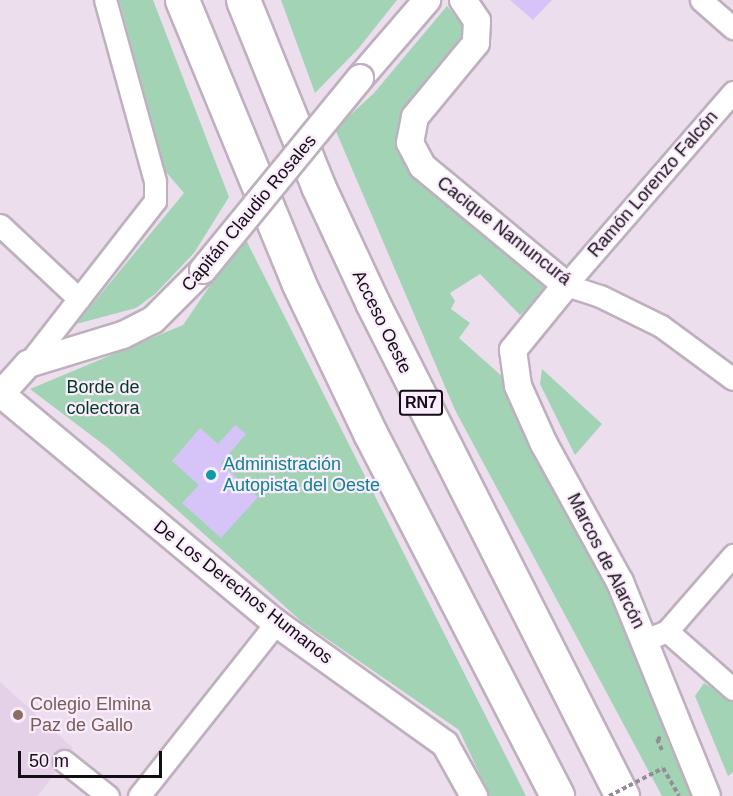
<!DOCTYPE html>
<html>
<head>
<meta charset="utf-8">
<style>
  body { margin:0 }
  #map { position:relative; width:733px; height:796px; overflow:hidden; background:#eddeee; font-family:Arial,sans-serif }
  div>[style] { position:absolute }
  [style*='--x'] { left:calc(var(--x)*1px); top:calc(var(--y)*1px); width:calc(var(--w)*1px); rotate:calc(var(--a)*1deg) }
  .built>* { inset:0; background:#e5d1e7 }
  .green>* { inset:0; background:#a2d3b4 }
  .building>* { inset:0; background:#d6c4f8 }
  .path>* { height:4px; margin-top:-2px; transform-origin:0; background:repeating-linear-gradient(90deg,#978b98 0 4.5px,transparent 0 7.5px) }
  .roads { filter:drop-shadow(2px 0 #beb0bf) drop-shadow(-2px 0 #beb0bf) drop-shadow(0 2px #beb0bf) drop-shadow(0 -2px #beb0bf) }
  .minor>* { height:21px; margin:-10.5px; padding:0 10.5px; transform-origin:10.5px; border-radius:10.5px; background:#fff }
  .tertiary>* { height:26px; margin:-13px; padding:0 13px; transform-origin:13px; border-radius:13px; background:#fff }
  .motorway>* { height:33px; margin:-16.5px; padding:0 16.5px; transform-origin:16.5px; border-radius:16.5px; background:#fff }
  .path-bridge>* { height:4px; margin-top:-2px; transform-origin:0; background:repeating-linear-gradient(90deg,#978b98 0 4.5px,transparent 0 7.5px) }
  .bridges { filter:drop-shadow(2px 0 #beb0bf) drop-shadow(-2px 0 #beb0bf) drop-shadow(0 2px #beb0bf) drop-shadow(0 -2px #beb0bf) }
  .tertiary-bridge>* { height:26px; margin:-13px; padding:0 13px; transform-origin:13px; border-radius:13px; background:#fff }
  .dots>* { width:16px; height:16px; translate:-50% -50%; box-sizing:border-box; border:3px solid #faecfc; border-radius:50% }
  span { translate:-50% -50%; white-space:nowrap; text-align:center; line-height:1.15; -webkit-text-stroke:4.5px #faecfc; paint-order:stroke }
  .shield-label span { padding:2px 4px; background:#faecfc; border:2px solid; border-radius:4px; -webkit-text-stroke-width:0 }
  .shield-label { font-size:16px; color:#130e14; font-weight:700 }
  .street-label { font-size:18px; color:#130e14 }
  .park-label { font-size:18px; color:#003b21 }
  .culture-label { font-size:18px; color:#0d838f }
  .left { translate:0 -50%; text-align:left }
  .education-label { font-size:18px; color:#785e54 }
  .scale { position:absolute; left:18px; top:751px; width:144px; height:27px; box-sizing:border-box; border:3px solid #130e14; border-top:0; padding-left:8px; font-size:18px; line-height:21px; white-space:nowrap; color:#130e14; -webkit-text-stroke:4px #faecfc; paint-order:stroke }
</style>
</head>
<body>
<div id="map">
  <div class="built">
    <i style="clip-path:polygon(0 682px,73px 748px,38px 796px,0 796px)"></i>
  </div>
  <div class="green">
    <i style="clip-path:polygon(119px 0,153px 0,229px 197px,194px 253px,155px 294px,136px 308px,76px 324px,184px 193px,166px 172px)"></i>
    <i style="clip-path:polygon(281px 0,397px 0,358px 49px,315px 93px)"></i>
    <i style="clip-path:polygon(447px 6px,462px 24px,465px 44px,401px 128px,545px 281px,545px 292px,520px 315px,480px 274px,450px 293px,455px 301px,451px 309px,470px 323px,459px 338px,504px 378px,521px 430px,622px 609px,698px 796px,662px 796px,455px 410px,335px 129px,374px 93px)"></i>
    <i style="clip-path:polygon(244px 236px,526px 796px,490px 796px,459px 730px,301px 621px,108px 448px,30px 389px,183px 325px)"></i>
    <i style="clip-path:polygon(542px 369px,602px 424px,575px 455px,540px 384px)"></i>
    <i style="clip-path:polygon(704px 683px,733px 702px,733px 772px,728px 776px,695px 696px)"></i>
  </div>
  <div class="building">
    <i style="clip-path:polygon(510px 0,552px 0,533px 20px)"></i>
    <i style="clip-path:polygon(235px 425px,246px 434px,221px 463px,258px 497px,221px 538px,182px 503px,199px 485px,172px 461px,200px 428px,218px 444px)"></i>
  </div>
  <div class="path">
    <i style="--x:661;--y:738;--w:4;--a:166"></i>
    <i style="--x:657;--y:739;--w:12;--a:66"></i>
  </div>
  <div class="roads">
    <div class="minor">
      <i style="--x:701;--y:0;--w:43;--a:41.2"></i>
      <i style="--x:733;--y:92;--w:255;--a:130.9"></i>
      <i style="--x:566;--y:285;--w:36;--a:18"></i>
      <i style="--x:600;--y:296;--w:68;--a:26.2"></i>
      <i style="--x:661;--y:326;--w:89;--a:36.4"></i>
      <i style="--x:0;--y:225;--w:108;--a:43.1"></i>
      <i style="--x:28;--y:364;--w:207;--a:-52.1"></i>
      <i style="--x:155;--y:201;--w:20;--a:-90"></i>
      <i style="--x:155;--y:181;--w:188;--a:-105.4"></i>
      <i style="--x:667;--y:631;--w:88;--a:41.3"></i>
      <i style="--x:645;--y:640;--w:24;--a:-22"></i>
      <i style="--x:667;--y:631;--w:101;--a:-49"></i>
      <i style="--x:64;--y:761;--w:56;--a:38.5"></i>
      <i style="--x:139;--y:796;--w:221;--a:-51.6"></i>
    </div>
    <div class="tertiary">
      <i style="--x:463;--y:0;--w:25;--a:56"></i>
      <i style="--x:477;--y:21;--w:22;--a:93"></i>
      <i style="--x:476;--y:43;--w:96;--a:129.5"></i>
      <i style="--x:415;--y:117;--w:26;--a:101"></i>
      <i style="--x:410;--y:143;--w:26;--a:62"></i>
      <i style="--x:422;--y:166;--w:187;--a:39.6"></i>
      <i style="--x:566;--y:285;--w:84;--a:129.2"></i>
      <i style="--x:513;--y:350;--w:36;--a:82"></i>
      <i style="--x:518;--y:386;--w:64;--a:65.9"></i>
      <i style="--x:544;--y:444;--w:158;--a:61.2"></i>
      <i style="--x:620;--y:582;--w:231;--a:67.9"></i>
      <i style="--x:360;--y:78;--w:103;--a:-49.3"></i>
      <i style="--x:1;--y:394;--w:358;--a:39.8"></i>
      <i style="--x:276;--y:623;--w:208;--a:35.6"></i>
      <i style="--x:445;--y:744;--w:60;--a:60.9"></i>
      <i style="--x:0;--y:395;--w:42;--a:-47.9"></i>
      <i style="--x:28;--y:364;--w:99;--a:-17"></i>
      <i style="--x:123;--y:335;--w:34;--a:-27"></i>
      <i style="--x:153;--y:320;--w:71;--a:-45"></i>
    </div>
    <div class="motorway">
      <i style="--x:182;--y:0;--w:305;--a:67.6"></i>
      <i style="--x:298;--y:282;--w:167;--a:64.5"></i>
      <i style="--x:370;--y:433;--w:408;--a:62.7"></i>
      <i style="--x:243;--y:0;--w:201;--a:68"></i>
      <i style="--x:318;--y:186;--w:128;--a:65"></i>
      <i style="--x:372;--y:302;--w:554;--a:63.16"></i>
    </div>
  </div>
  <div class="path-bridge">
    <i style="--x:609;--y:796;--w:61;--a:-27.4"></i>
    <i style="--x:663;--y:768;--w:32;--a:60"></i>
  </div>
  <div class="bridges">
    <div class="tertiary-bridge">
      <i style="--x:203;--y:270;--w:248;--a:-50.7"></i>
    </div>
  </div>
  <div class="dots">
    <i style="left:211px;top:475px;background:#0f9aa8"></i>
    <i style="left:18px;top:715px;background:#8d6e63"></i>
  </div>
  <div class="shield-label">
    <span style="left:421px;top:403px">RN7</span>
  </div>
  <div class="street-label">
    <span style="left:653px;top:184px;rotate:-49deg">Ramón Lorenzo Falcón</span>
    <span style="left:249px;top:213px;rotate:-50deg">Capitán Claudio Rosales</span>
    <span style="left:504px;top:231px;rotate:38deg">Cacique Namuncurá</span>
    <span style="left:382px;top:322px;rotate:64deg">Acceso Oeste</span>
    <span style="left:606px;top:561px;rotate:63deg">Marcos de Alarcón</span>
    <span style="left:243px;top:592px;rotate:38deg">De Los Derechos Humanos</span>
  </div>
  <div class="park-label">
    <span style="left:103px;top:398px">Borde de<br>colectora</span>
  </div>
  <div class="culture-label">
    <span class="left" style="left:223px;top:475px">Administración<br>Autopista del Oeste</span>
  </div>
  <div class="education-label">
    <span class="left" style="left:30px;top:715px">Colegio Elmina<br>Paz de Gallo</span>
  </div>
  <div class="scale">50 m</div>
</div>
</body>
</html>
